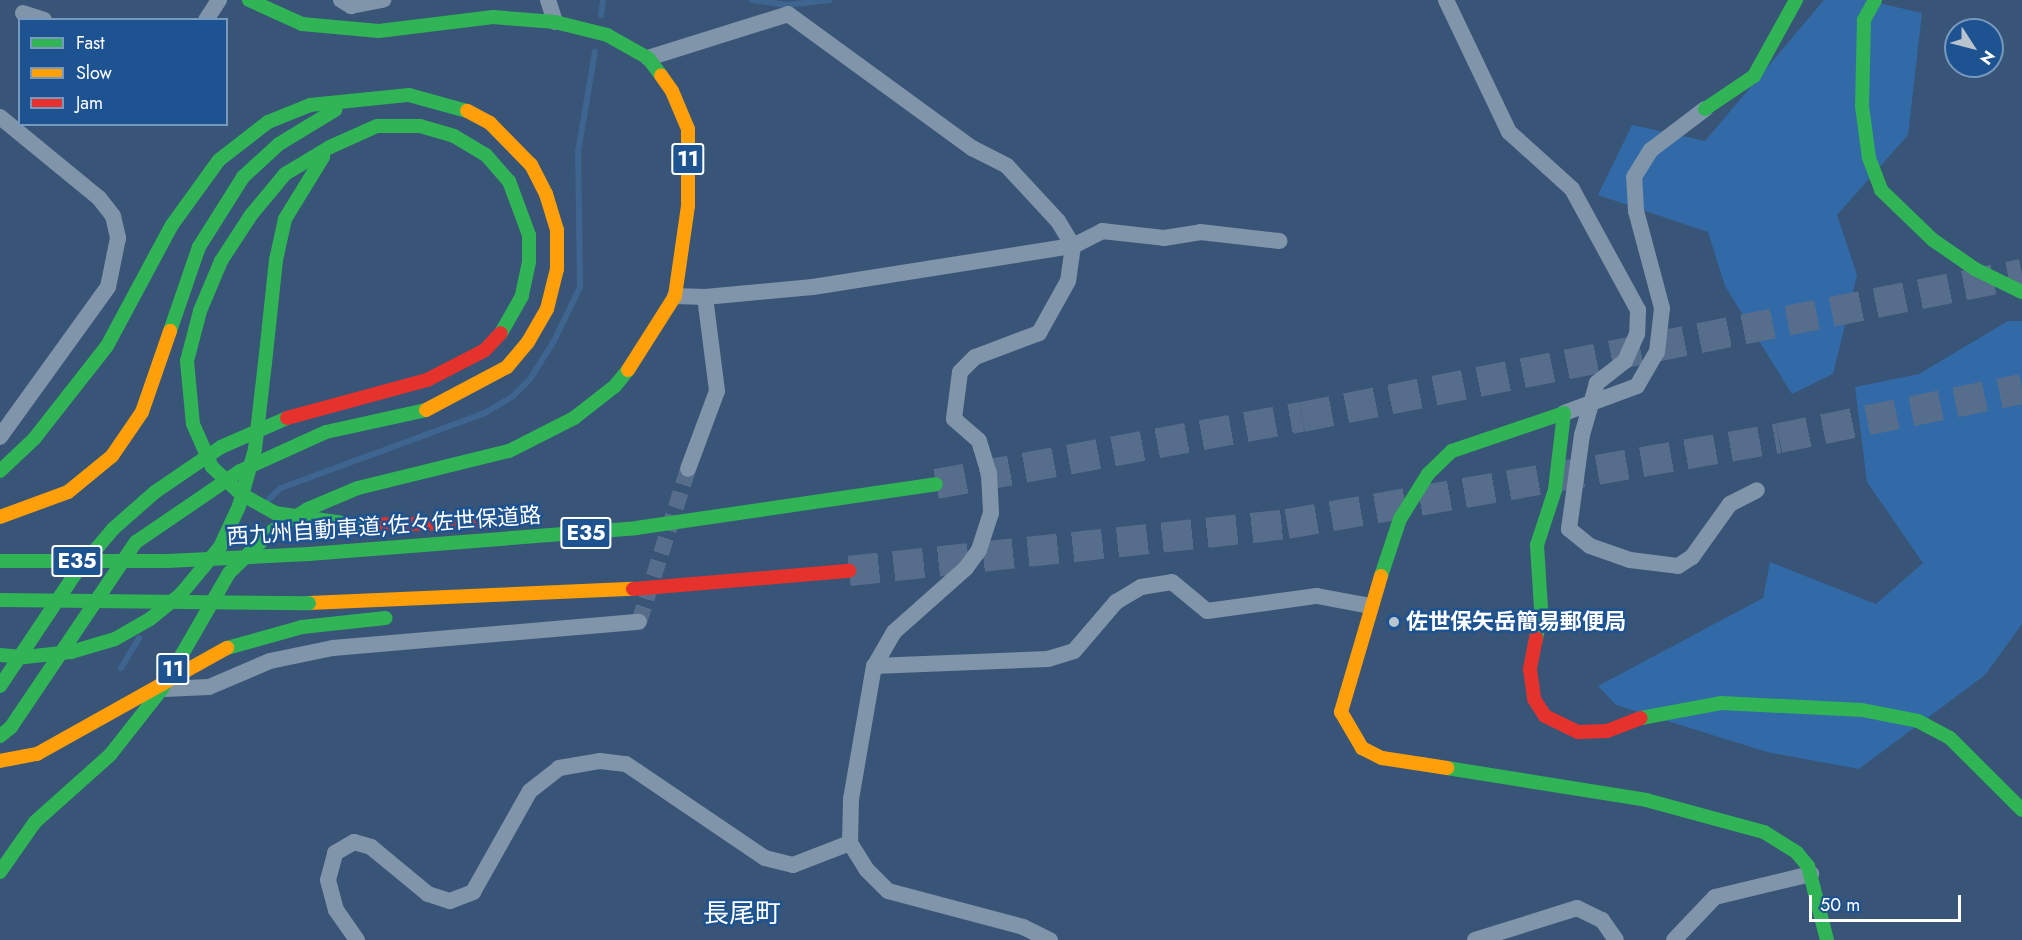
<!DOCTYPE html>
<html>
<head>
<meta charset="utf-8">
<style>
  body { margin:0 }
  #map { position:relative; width:2022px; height:940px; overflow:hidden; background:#385577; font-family:Jost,"Noto Sans JP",sans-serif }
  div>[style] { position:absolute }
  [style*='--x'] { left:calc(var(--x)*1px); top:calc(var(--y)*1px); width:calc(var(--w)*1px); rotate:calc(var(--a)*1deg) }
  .green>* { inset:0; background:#326aa7 }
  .stream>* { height:6px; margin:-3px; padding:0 3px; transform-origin:3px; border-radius:3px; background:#3e6490 }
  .street-tunnel>* { height:16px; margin-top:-8px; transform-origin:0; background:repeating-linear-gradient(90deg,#566e8b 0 16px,transparent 0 24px) }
  .highway-tunnel>* { height:30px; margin-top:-15px; transform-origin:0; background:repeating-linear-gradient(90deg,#566e8b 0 30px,transparent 0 45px) }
  .street>* { height:16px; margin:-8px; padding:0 8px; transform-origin:8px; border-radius:8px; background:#8094aa }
  .fast>* { height:14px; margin:-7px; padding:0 7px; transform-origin:7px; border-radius:7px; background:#30b455 }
  .slow>* { height:14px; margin:-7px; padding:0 7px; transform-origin:7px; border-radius:7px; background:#ff9f0a }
  .jam>* { height:14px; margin:-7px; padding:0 7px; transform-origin:7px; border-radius:7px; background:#e5322d }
  .fast-bridge>* { height:14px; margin:-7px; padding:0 7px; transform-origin:7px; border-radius:7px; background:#30b455 }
  .slow-bridge>* { height:14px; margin:-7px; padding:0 7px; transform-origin:7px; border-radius:7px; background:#ff9f0a }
  .dots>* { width:16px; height:16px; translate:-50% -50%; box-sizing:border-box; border:3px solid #1e5391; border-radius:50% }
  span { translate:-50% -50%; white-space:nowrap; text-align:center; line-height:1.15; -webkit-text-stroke:5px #1e5391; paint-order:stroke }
  .shield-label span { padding:2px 4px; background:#1e5391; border:2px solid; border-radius:4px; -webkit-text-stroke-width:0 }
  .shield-label { font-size:21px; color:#fff; font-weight:700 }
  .street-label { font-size:22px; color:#fff }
  .poi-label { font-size:22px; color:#fff; font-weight:700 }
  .left { translate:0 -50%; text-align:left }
  .quarter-label { font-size:26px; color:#fff }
  .legend { position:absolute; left:18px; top:18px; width:210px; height:108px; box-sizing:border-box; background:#1e5391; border:2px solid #7898bd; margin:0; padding:8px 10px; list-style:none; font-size:18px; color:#fff }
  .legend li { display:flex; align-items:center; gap:12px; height:30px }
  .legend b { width:30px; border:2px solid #7898bd }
  .north { position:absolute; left:1944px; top:18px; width:60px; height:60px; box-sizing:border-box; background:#1e5391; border:2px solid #7898bd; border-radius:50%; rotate:126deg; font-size:16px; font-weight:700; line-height:24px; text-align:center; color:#fff }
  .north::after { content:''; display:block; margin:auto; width:21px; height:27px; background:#b9c4cf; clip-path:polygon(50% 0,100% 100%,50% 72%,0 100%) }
  .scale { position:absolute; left:1809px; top:895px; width:152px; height:27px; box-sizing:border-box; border:3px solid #fff; border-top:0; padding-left:8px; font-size:18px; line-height:21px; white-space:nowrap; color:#fff; -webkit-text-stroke:4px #1e5391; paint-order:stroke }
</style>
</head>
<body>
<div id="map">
  <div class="green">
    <i style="clip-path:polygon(1824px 0,1865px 0,1922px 13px,1908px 135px,1837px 215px,1857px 275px,1833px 374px,1792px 394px,1725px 286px,1708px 232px,1598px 195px,1632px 125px,1705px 141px)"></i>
    <i style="clip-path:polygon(2008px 321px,2022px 321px,2022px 624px,1985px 675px,1859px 769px,1767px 752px,1616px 705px,1598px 686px,1763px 598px,1770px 562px,1876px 604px,1923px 563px,1867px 482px,1855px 387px,1919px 374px)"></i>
  </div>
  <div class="stream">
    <i style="--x:752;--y:0;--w:34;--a:8"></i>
    <i style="--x:786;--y:5;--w:44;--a:-6.5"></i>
    <i style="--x:601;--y:15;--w:15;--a:-82"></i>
    <i style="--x:269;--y:499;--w:16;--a:-43"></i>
    <i style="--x:281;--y:488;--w:217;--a:-20.2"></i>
    <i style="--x:485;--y:413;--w:33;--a:-31"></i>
    <i style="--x:513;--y:396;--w:24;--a:-45"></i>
    <i style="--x:530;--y:379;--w:45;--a:-57.7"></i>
    <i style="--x:554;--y:341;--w:60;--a:-64.3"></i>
    <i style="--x:580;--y:287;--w:135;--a:-90.8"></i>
    <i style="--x:578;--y:152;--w:102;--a:-80.4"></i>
    <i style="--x:121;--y:668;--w:35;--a:-59"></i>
  </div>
  <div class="street-tunnel">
    <i style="--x:639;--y:622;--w:161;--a:-72.2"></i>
  </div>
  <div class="highway-tunnel">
    <i style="--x:936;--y:484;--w:372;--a:-10.4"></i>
    <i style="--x:1302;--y:417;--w:734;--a:-11.23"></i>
    <i style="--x:849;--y:571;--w:441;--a:-6.1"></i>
    <i style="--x:1287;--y:524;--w:499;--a:-9.9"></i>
    <i style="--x:1779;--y:438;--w:248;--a:-11.4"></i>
  </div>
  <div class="street">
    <i style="--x:341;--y:0;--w:12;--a:31"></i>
    <i style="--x:351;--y:6;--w:33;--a:-11"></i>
    <i style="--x:548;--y:0;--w:23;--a:72"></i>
    <i style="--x:1446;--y:0;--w:146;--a:64.5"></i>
    <i style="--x:1509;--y:132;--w:85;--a:42.1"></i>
    <i style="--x:1572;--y:189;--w:138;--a:61.4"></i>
    <i style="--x:1638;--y:310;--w:24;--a:92"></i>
    <i style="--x:1637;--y:334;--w:30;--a:114"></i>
    <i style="--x:1625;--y:361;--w:36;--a:142"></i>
    <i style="--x:1597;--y:383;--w:54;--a:106.1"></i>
    <i style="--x:1582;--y:435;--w:95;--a:97.9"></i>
    <i style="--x:1569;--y:529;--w:27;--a:39"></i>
    <i style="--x:1590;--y:546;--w:42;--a:19.3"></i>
    <i style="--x:1630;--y:560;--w:48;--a:7.1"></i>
    <i style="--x:1678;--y:566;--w:17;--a:-33"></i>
    <i style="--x:1692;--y:557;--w:65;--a:-54.4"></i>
    <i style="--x:1730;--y:504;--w:30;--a:-27"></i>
    <i style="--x:23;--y:13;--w:22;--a:18"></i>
    <i style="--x:206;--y:20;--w:24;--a:-57"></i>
    <i style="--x:648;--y:58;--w:147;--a:-17.4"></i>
    <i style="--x:788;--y:14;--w:228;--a:36.1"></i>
    <i style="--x:972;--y:148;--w:39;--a:27"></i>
    <i style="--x:1007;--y:166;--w:75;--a:47.2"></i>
    <i style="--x:1058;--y:221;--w:29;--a:59"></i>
    <i style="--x:1073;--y:246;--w:35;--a:98"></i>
    <i style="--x:1068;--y:281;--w:60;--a:119.1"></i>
    <i style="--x:1039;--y:333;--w:68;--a:159.4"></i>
    <i style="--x:975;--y:357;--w:21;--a:135"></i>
    <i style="--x:960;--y:372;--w:47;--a:97.3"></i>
    <i style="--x:954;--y:419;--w:33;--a:41"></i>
    <i style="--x:979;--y:441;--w:34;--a:73"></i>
    <i style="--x:989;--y:473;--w:40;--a:87.1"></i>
    <i style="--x:991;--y:513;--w:39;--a:108"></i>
    <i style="--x:979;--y:550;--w:22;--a:126"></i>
    <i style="--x:966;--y:568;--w:96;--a:138.4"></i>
    <i style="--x:894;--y:632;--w:39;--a:120"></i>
    <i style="--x:874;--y:666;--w:135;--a:99.8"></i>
    <i style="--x:851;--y:799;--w:44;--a:91.3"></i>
    <i style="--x:850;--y:843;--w:31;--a:58"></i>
    <i style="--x:866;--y:869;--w:31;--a:45"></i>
    <i style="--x:888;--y:891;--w:140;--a:14.9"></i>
    <i style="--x:1023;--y:927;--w:30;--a:26"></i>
    <i style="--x:0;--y:117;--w:128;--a:39.3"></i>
    <i style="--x:99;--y:198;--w:23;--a:52"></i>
    <i style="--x:113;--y:216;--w:23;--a:77"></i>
    <i style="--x:118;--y:238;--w:50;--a:101.5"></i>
    <i style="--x:108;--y:287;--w:185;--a:125.8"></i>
    <i style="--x:675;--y:296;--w:30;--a:2"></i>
    <i style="--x:705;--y:297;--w:95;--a:82.7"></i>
    <i style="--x:717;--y:391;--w:83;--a:110.4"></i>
    <i style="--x:705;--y:297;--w:108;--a:-5.3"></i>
    <i style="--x:813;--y:287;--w:263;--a:-9"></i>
    <i style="--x:1073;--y:246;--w:33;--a:-27"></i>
    <i style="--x:1102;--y:231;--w:62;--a:6.4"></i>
    <i style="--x:1164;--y:238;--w:36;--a:-9"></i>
    <i style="--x:1200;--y:232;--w:80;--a:6.5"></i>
    <i style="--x:1564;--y:413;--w:78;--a:-20.3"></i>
    <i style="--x:1637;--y:386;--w:39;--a:-60"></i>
    <i style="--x:1657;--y:352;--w:44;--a:-83.5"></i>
    <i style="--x:1662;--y:308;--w:100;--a:-105"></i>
    <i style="--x:1636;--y:211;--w:34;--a:-93"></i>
    <i style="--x:1634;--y:177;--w:32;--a:-58"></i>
    <i style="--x:1651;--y:150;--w:68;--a:-37.2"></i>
    <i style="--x:874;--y:666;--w:174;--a:-2.3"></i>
    <i style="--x:1048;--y:659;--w:27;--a:-17"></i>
    <i style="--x:1074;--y:651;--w:65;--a:-49.4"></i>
    <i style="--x:1116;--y:602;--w:29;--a:-31"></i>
    <i style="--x:1141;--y:587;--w:31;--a:-9"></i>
    <i style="--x:1172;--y:582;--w:45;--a:39.6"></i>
    <i style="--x:1207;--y:611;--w:111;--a:-7.8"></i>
    <i style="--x:1317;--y:596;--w:55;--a:10.5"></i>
    <i style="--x:164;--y:689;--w:45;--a:-2.5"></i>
    <i style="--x:209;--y:687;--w:66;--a:-23.1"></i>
    <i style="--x:270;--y:661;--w:64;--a:-11.7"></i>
    <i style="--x:333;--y:648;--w:307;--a:-4.9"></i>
    <i style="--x:357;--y:940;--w:37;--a:-125"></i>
    <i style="--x:336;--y:910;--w:31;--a:-105"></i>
    <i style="--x:328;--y:880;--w:28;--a:-75"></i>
    <i style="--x:335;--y:853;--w:22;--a:-30"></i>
    <i style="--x:354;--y:842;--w:18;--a:16"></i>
    <i style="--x:371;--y:847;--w:74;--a:39.5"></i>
    <i style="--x:428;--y:894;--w:23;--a:18"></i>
    <i style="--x:450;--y:901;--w:25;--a:-21"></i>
    <i style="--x:473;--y:892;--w:116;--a:-60.6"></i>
    <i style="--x:530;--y:791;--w:37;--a:-38"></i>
    <i style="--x:559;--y:768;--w:42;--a:-9.7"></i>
    <i style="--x:600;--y:761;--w:26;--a:7"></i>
    <i style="--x:626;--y:764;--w:168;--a:34.1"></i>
    <i style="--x:765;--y:858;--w:29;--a:14"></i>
    <i style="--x:793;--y:865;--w:61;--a:-21.1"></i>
    <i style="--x:1475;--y:940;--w:107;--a:-17.4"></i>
    <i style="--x:1577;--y:908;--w:28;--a:26"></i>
    <i style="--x:1602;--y:920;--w:24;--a:55"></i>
    <i style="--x:1674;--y:940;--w:59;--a:-46.4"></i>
    <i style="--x:1715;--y:897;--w:99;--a:-13.5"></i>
  </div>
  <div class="fast">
    <i style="--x:249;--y:0;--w:58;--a:24.4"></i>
    <i style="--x:302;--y:24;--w:77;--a:5.2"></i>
    <i style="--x:379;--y:31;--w:115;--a:-7"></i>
    <i style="--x:493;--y:17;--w:62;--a:4.6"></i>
    <i style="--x:555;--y:22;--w:54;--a:14"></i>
    <i style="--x:607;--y:35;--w:47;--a:29.3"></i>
    <i style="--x:648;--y:58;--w:21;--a:53"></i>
    <i style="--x:1875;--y:0;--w:23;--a:119"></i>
    <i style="--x:1864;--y:20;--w:86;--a:91.3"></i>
    <i style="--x:1862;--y:106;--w:52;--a:82.3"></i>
    <i style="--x:1869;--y:158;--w:34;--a:69"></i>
    <i style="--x:1881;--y:190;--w:72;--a:43.9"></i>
    <i style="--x:1933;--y:240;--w:51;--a:34.6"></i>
    <i style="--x:1975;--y:269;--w:52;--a:26.1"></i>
    <i style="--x:1705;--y:109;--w:59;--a:-34"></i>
    <i style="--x:1754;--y:76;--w:87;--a:-61.1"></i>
    <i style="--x:170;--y:331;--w:89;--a:-71"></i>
    <i style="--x:199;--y:247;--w:83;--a:-57.8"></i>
    <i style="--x:243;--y:177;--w:49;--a:-42.5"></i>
    <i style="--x:279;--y:144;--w:66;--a:-31.3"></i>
    <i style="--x:187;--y:361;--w:52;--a:-75.4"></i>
    <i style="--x:200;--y:311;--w:54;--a:-67.2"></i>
    <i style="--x:221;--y:261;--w:55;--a:-56.9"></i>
    <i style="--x:251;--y:215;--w:53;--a:-50.3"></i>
    <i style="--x:285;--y:174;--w:52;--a:-31"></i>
    <i style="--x:330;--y:147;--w:51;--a:-24.1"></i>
    <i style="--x:377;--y:126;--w:43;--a:0"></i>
    <i style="--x:420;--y:126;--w:35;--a:16"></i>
    <i style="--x:454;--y:136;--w:37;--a:31"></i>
    <i style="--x:486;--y:155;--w:35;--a:49"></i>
    <i style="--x:509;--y:181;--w:58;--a:69.7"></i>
    <i style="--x:529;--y:235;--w:27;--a:90"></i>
    <i style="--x:529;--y:262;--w:35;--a:102"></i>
    <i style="--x:522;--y:296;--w:43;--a:119.6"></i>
    <i style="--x:265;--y:363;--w:104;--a:-83.9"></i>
    <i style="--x:276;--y:260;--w:42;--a:-77.6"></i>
    <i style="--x:285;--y:219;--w:73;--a:-58.5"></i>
    <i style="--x:0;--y:471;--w:47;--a:-43.3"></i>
    <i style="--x:34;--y:439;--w:118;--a:-51.9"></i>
    <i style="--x:107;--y:346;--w:137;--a:-61.8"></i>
    <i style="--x:172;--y:225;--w:80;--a:-54.1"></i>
    <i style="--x:219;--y:160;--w:62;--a:-37.8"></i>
    <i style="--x:268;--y:122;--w:45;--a:-22"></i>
    <i style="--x:310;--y:105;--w:100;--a:-5.8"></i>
    <i style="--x:409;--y:95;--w:60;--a:15.4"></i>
    <i style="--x:309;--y:554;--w:328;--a:-4.5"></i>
    <i style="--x:636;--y:528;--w:303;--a:-8.3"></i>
    <i style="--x:1381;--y:576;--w:60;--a:-71.6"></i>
    <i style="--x:1400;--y:519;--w:53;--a:-58.1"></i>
    <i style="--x:1428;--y:474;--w:33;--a:-44"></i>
    <i style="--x:1452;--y:451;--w:118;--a:-18.7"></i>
    <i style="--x:1564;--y:413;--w:78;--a:96.7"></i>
    <i style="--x:1555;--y:490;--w:58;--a:108.1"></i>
    <i style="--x:1537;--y:545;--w:63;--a:86.4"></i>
    <i style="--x:1541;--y:608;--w:30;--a:99"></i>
    <i style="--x:227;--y:648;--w:78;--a:-15.6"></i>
    <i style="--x:302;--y:627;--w:84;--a:-6.1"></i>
    <i style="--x:0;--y:686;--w:135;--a:-56.2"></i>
    <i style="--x:75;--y:574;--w:59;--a:-49.8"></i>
    <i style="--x:113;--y:529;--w:56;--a:-41.4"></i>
    <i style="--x:155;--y:492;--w:80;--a:-34.3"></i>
    <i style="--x:221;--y:447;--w:72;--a:-23.7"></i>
    <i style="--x:1641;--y:718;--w:81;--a:-10.6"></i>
    <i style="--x:1721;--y:703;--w:141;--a:2.8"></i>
    <i style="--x:1862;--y:710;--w:57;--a:11.1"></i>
    <i style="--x:1918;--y:721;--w:36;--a:28"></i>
    <i style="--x:1950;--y:738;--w:102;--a:45"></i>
    <i style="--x:0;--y:736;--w:14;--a:-39"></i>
    <i style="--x:11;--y:727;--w:223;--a:-56"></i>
    <i style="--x:136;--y:542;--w:126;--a:-34.3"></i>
    <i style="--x:240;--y:471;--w:94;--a:-24.4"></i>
    <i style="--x:326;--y:432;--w:102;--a:-12.4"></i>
    <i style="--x:1447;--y:768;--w:202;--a:9.1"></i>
    <i style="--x:1646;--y:800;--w:122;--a:15.2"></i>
    <i style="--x:1764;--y:832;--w:39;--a:32"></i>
    <i style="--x:1797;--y:853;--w:17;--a:50"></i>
    <i style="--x:1808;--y:866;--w:76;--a:75.6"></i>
    <i style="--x:0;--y:872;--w:61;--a:-55"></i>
    <i style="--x:35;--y:822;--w:101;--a:-41.8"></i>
    <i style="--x:110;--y:755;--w:84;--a:-51.8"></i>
    <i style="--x:162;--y:689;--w:134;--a:-60"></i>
    <i style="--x:229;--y:573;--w:59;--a:-44.3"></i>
    <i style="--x:271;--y:532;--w:44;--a:-31.9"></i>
    <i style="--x:308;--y:509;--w:54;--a:-22.8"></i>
    <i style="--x:358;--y:488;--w:155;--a:-13.8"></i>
    <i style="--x:509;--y:451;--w:73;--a:-26.9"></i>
    <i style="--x:574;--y:418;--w:52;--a:-38"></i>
    <i style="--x:615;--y:386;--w:21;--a:-51"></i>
  </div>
  <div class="slow">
    <i style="--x:628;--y:370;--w:88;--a:-57.6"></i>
    <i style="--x:675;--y:296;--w:91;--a:-81.8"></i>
    <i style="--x:688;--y:206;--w:77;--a:-90"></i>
    <i style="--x:688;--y:129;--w:41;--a:-112.8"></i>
    <i style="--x:672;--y:91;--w:19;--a:-125"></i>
    <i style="--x:426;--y:410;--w:92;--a:-28"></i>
    <i style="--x:507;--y:367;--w:33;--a:-50"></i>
    <i style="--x:528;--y:342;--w:38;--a:-60"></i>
    <i style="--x:547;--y:309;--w:41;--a:-76"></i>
    <i style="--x:557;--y:269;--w:39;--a:-90"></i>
    <i style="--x:557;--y:230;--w:38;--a:-107"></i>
    <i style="--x:546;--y:194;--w:33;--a:-117"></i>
    <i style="--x:531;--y:165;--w:59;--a:-134.3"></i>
    <i style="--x:490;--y:123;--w:26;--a:-152"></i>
    <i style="--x:0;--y:517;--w:72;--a:-20.2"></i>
    <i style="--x:68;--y:492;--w:57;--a:-39.3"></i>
    <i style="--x:112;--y:456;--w:53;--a:-55.7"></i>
    <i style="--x:142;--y:412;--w:86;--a:-70.9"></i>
    <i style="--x:1381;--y:576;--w:142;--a:106.4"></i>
    <i style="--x:1341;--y:712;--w:42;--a:59.7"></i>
    <i style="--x:1362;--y:748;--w:22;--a:27"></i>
    <i style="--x:1382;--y:758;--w:66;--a:8.7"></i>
    <i style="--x:309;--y:603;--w:324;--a:-2.5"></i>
  </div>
  <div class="jam">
    <i style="--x:287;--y:418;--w:145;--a:-15.2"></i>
    <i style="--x:427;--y:380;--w:65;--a:-27.3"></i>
    <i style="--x:485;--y:350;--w:23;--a:-47"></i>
    <i style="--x:357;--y:525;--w:135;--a:-1.3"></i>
    <i style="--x:633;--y:589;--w:217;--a:-4.8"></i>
    <i style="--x:1536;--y:638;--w:32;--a:101"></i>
    <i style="--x:1530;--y:669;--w:30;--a:82"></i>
    <i style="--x:1534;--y:699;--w:20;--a:57"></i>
    <i style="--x:1545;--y:716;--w:37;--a:26"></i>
    <i style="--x:1578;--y:732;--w:29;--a:-2"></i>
    <i style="--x:1607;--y:731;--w:36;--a:-21"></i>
  </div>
  <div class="fast-bridge">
    <i style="--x:187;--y:361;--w:63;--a:84.6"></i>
    <i style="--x:193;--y:424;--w:47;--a:66.2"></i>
    <i style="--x:212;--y:467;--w:40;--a:43"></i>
    <i style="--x:241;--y:494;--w:39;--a:29"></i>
    <i style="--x:275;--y:513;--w:83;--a:8.3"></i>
    <i style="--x:0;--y:561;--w:167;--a:0"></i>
    <i style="--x:167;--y:561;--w:142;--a:-2.8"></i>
    <i style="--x:0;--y:600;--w:309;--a:0.6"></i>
    <i style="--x:0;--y:655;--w:25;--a:5"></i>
    <i style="--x:25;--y:657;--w:46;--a:-6.2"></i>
    <i style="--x:71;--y:652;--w:46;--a:-16.5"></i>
    <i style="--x:115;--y:639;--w:40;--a:-29.7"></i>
    <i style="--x:150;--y:619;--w:40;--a:-39"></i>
    <i style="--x:181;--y:594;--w:61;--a:-50.3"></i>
    <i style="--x:220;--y:547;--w:45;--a:-65.1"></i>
    <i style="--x:239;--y:506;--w:59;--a:-74.3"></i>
    <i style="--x:255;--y:449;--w:87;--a:-83.4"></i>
  </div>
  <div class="slow-bridge">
    <i style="--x:0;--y:761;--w:38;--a:-11"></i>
    <i style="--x:37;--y:754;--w:218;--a:-29.2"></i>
  </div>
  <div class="dots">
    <i style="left:1394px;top:622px;background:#b9c4cf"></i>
  </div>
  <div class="shield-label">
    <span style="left:688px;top:159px">11</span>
    <span style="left:586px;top:533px">E35</span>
    <span style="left:77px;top:561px">E35</span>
    <span style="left:173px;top:669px">11</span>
  </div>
  <div class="street-label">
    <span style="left:384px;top:526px;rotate:-4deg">西九州自動車道;佐々佐世保道路</span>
  </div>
  <div class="poi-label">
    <span class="left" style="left:1406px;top:622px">佐世保矢岳簡易郵便局</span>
  </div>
  <div class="quarter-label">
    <span style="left:742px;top:914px">長尾町</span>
  </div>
  <ul class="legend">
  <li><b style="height:8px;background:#30b455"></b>Fast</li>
  <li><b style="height:8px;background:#ff9f0a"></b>Slow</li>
  <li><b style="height:8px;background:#e5322d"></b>Jam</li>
  </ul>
  <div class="north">N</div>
  <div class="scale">50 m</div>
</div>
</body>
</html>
